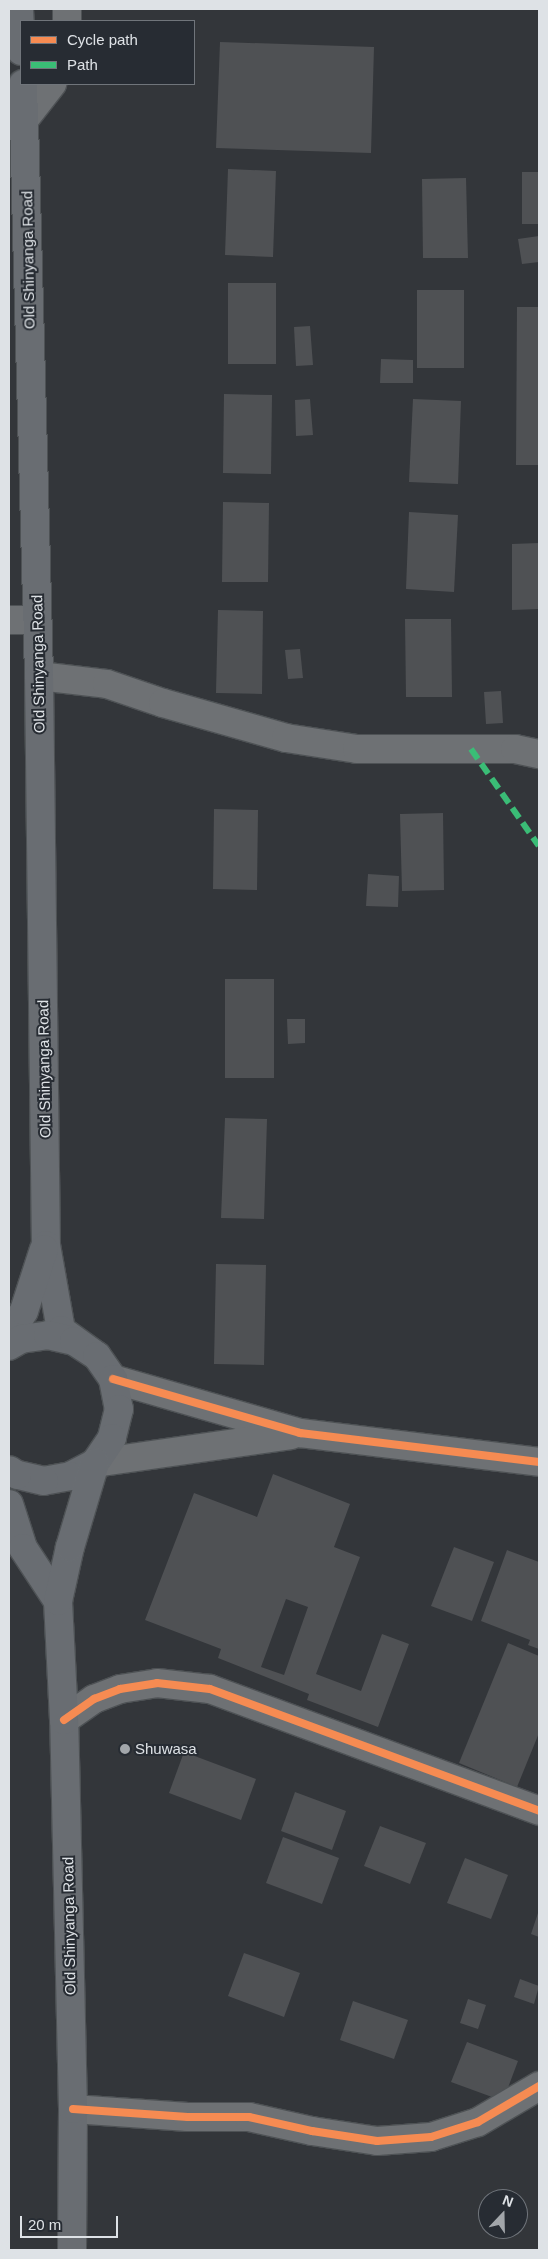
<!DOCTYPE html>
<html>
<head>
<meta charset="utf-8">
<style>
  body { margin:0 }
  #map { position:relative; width:548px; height:2259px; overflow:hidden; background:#33363a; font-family:Arial,sans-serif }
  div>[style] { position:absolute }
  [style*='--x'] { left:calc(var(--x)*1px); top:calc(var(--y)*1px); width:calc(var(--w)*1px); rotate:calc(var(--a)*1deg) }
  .building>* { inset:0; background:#4f5154 }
  .roads { filter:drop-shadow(1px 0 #4e5255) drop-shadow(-1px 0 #4e5255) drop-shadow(0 1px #4e5255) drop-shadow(0 -1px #4e5255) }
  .minor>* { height:28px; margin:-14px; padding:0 14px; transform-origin:14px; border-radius:14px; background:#6e7174 }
  .major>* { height:28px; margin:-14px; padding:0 14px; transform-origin:14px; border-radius:14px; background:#696d72 }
  .quiet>* { height:6px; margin-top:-3px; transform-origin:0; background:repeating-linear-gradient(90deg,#3abd76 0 12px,transparent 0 18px) }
  .cycleway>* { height:8px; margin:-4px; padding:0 4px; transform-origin:4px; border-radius:4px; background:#f68b52 }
  .dots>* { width:14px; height:14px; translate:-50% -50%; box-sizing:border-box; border:2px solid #272c33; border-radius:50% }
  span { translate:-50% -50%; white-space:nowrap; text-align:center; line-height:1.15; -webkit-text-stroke:4px #272c33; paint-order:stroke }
  .street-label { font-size:15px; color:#dee2e6 }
  .poi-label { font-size:15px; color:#dee2e6 }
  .left { translate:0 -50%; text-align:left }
  .frame { position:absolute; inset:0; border:10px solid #dee2e6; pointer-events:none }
  .legend { position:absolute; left:20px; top:20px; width:175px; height:65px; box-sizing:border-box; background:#272c33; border:1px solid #70757b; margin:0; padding:6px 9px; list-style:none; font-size:15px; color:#dee2e6 }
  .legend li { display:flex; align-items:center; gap:10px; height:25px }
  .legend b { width:25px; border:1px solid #70757b }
  .north { position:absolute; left:478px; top:2189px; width:50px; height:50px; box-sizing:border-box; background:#272c33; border:1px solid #70757b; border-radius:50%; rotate:21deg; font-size:14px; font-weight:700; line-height:20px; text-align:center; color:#dee2e6 }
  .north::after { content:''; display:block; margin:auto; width:18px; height:22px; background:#a2a6aa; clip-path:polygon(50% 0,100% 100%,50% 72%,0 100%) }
  .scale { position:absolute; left:20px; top:2216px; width:98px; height:22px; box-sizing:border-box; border:2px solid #dee2e6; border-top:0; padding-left:6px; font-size:15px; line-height:18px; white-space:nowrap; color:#dee2e6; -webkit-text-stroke:4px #272c33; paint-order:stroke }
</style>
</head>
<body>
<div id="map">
  <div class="building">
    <i style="clip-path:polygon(220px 42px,374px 47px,371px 153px,216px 148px)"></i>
    <i style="clip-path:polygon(228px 169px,276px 171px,273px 257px,225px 255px)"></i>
    <i style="clip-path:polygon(522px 172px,539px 172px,539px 224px,522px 224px)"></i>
    <i style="clip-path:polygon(466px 178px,468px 258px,423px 258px,422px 179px)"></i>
    <i style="clip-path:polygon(539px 236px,539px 262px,522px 264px,518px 239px)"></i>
    <i style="clip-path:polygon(228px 283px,276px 283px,276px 364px,228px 364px)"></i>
    <i style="clip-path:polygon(417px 290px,464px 290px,464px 368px,417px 368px)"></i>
    <i style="clip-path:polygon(517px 307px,539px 307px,539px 465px,516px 465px)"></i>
    <i style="clip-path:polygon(310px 326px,313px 365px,296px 366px,294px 327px)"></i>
    <i style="clip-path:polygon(381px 359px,413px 360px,413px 383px,380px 383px)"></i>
    <i style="clip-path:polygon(224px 394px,272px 395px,271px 474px,223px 473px)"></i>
    <i style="clip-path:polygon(310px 399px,313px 435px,296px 436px,295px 400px)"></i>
    <i style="clip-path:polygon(413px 399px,461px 401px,458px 484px,409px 482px)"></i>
    <i style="clip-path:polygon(223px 502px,269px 503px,268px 582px,222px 582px)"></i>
    <i style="clip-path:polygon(409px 512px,458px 515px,454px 592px,406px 589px)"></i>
    <i style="clip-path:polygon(539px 543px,539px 609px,512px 610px,512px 544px)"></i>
    <i style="clip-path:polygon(218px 610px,263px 611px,262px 694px,216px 693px)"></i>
    <i style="clip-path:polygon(405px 619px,451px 619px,452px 697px,406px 697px)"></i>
    <i style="clip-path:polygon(300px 649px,303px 678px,288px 679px,285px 650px)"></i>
    <i style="clip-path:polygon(501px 691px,503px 723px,486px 724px,484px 692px)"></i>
    <i style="clip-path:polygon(214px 809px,258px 810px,257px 890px,213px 889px)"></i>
    <i style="clip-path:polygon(443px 813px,444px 890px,402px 891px,400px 814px)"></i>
    <i style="clip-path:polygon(368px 874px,399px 876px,398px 907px,366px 906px)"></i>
    <i style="clip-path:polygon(225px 979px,274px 979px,274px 1078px,225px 1078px)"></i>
    <i style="clip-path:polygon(287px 1019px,305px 1019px,305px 1043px,288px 1044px)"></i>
    <i style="clip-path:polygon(225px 1118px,267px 1119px,264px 1219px,221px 1218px)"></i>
    <i style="clip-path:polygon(216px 1264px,266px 1265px,264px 1365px,214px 1364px)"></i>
    <i style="clip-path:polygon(evenodd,273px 1474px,350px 1504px,334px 1547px,360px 1557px,316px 1674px,361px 1691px,382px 1634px,409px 1644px,378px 1727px,307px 1700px,309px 1694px,218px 1658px,221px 1649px,145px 1620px,194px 1493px,257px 1517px,273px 1474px,286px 1599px,308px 1607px,284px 1675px,261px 1667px,286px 1599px)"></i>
    <i style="clip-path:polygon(454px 1547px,494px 1562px,472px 1621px,431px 1606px)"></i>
    <i style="clip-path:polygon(507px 1550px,539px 1562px,539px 1649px,528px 1645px,530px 1640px,481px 1621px)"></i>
    <i style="clip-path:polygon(508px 1643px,539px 1656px,539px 1733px,517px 1787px,459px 1763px)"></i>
    <i style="clip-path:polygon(184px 1752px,256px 1779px,241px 1820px,169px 1793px)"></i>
    <i style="clip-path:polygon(295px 1792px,346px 1811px,332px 1850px,281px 1831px)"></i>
    <i style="clip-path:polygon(380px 1826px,426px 1843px,410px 1884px,364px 1866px)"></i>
    <i style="clip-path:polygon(283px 1837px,339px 1858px,322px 1904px,266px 1883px)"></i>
    <i style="clip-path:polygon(465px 1858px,508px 1875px,491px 1919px,447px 1903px)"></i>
    <i style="clip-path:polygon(539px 1910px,539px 1937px,531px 1934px)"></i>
    <i style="clip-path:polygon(244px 1953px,300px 1973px,284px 2017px,228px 1996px)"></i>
    <i style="clip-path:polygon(520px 1979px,539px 1986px,534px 2004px,514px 1997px)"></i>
    <i style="clip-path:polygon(468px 1999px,486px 2005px,478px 2029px,460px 2023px)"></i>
    <i style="clip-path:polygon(353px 2001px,408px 2020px,394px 2059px,340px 2040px)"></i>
    <i style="clip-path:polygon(467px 2042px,518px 2061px,503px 2101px,451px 2082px)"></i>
  </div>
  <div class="roads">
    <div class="minor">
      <i style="--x:67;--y:9;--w:12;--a:90"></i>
      <i style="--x:24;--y:120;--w:46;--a:-52.1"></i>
      <i style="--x:9;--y:620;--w:28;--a:0"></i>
      <i style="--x:39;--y:676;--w:68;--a:6.7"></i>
      <i style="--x:107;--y:684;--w:59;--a:18.7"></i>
      <i style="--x:163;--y:703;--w:128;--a:15.9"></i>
      <i style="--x:286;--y:738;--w:72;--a:8.8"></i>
      <i style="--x:357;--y:749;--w:158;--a:0"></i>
      <i style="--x:515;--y:749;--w:25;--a:12"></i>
      <i style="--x:113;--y:1379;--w:195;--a:16.1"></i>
      <i style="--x:300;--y:1433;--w:241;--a:6.9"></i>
      <i style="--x:95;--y:1463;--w:198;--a:-8.1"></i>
      <i style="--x:64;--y:1720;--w:37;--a:-35"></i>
      <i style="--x:94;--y:1699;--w:28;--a:-21"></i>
      <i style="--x:120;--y:1689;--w:37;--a:-9"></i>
      <i style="--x:157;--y:1683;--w:53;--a:6.5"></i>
      <i style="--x:210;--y:1689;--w:351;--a:20.3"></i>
      <i style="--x:73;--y:2109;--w:115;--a:4"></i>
      <i style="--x:188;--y:2117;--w:61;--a:0"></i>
      <i style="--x:249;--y:2117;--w:65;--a:12.5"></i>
      <i style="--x:312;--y:2131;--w:66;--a:8.7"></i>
      <i style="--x:377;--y:2141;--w:54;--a:-4.2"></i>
      <i style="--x:431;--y:2137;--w:49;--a:-17.7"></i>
      <i style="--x:478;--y:2122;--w:71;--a:-30.5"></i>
    </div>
    <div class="major">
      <i style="--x:19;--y:9;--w:42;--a:87.3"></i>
      <i style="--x:23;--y:84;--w:592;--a:88.45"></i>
      <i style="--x:39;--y:676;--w:569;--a:89.3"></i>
      <i style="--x:46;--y:1245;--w:86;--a:80"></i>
      <i style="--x:61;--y:1330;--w:44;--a:35.8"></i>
      <i style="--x:9;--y:1335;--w:28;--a:-58"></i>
      <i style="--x:24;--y:1311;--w:65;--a:-72.1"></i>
      <i style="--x:9;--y:1346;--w:14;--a:-30"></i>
      <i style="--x:21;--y:1339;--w:27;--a:-8"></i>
      <i style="--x:48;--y:1335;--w:27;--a:13"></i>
      <i style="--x:74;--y:1341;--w:27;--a:33"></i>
      <i style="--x:97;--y:1356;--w:28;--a:55"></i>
      <i style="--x:113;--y:1379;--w:31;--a:79"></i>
      <i style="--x:119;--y:1409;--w:30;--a:104"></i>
      <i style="--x:112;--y:1438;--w:30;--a:124"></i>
      <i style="--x:95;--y:1463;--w:27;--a:152"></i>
      <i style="--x:71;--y:1476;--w:27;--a:170"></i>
      <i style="--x:44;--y:1481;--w:28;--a:-167"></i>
      <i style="--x:17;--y:1475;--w:9;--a:-148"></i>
      <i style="--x:9;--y:1504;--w:46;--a:72.3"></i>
      <i style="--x:23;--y:1548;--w:64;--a:56.6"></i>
      <i style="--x:72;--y:2250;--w:141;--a:-89.6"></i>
      <i style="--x:73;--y:2109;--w:389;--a:-91.3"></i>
      <i style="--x:64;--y:1720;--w:119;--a:-92.9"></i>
      <i style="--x:58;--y:1601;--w:55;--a:-77.5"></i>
      <i style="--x:70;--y:1547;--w:88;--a:-73.4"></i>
    </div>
  </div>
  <div class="quiet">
    <i style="--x:471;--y:749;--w:118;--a:55"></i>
  </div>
  <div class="cycleway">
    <i style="--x:113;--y:1379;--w:195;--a:16.1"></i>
    <i style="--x:300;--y:1433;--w:241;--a:6.9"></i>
    <i style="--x:64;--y:1720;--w:37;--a:-35"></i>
    <i style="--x:94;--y:1699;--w:28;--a:-21"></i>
    <i style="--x:120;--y:1689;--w:37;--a:-9"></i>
    <i style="--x:157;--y:1683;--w:53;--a:6.5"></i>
    <i style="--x:210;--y:1689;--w:351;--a:20.3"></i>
    <i style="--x:73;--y:2109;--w:115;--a:4"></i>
    <i style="--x:188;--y:2117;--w:61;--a:0"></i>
    <i style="--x:249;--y:2117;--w:65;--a:12.5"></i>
    <i style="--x:312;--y:2131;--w:66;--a:8.7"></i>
    <i style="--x:377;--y:2141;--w:54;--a:-4.2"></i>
    <i style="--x:431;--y:2137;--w:49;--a:-17.7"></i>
    <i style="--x:478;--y:2122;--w:71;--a:-30.5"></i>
  </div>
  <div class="dots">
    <i style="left:125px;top:1749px;background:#a2a6aa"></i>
  </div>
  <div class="street-label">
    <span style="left:28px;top:260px;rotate:-91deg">Old Shinyanga Road</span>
    <span style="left:38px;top:664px;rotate:-91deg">Old Shinyanga Road</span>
    <span style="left:44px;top:1069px;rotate:-91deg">Old Shinyanga Road</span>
    <span style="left:69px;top:1926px;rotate:-91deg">Old Shinyanga Road</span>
  </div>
  <div class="poi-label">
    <span class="left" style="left:135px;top:1749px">Shuwasa</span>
  </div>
  <div class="frame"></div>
  <ul class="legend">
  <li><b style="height:6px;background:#f68b52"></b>Cycle path</li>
  <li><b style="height:6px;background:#3abd76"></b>Path</li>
  </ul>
  <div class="north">N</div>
  <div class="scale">20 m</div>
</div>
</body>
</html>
